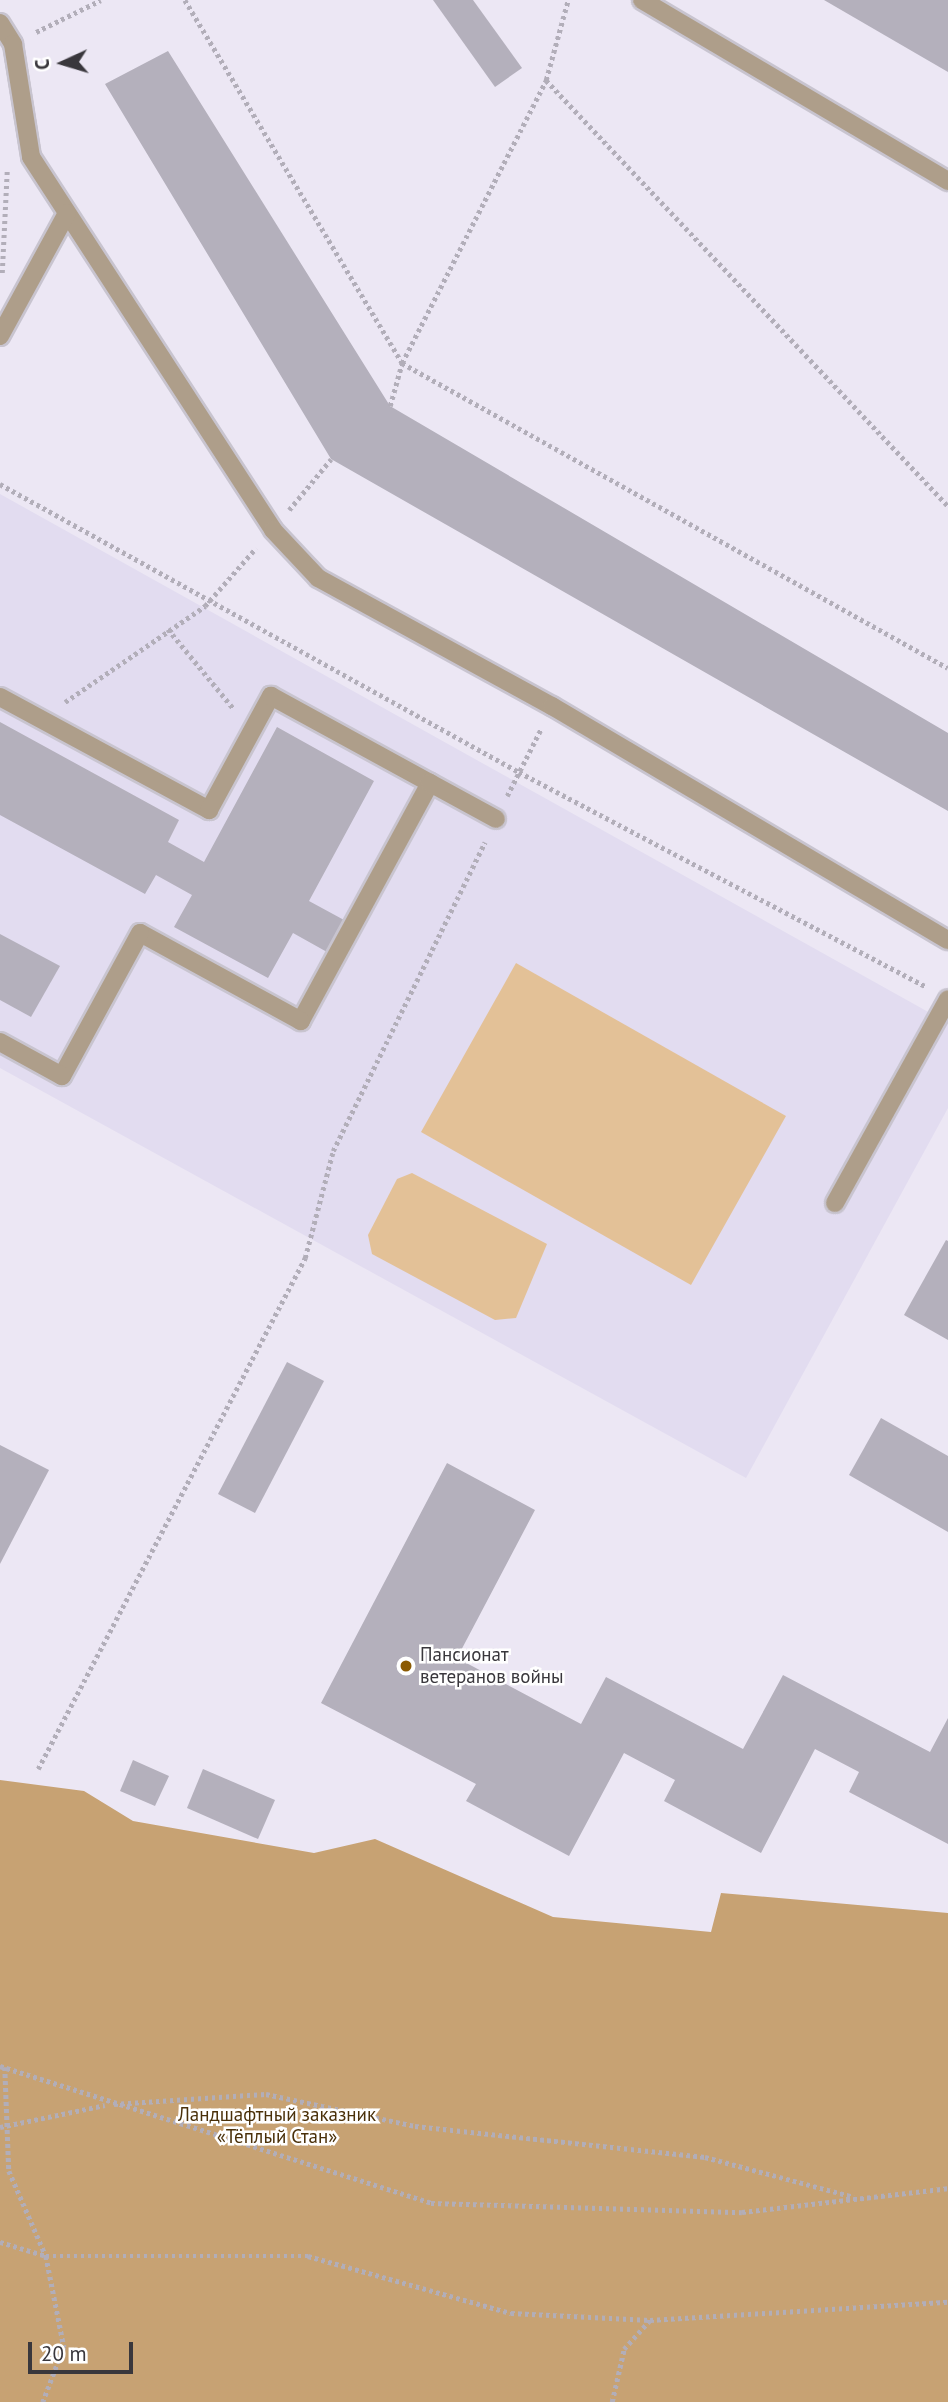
<!DOCTYPE html>
<html>
<head>
<meta charset="utf-8">
<style>
  body { margin:0 }
  #map { position:relative; width:948px; height:2402px; overflow:hidden; background:#ece7f4; font-family:"PT Sans",sans-serif }
  div>[style] { position:absolute }
  [style*='--x'] { left:calc(var(--x)*1px); top:calc(var(--y)*1px); width:calc(var(--w)*1px); rotate:calc(var(--a)*1deg) }
  .built>* { inset:0; background:#e2dcf0 }
  .green>* { inset:0; background:#e3c197 }
  .forest>* { inset:0; background:#c7a273 }
  .building>* { inset:0; background:#b4b0bc }
  .path>* { height:4.5px; margin-top:-2.25px; transform-origin:0; background:repeating-linear-gradient(90deg,#b2aeb9 0 3.5px,transparent 0 7px) }
  .roads { filter:drop-shadow(2px 0 #c8c4cf) drop-shadow(-2px 0 #c8c4cf) drop-shadow(0 2px #c8c4cf) drop-shadow(0 -2px #c8c4cf) }
  .lane>* { height:18px; margin:-9px; padding:0 9px; transform-origin:9px; border-radius:9px; background:#ae9e8a }
  .dots>* { width:19px; height:19px; translate:-50% -50%; box-sizing:border-box; border:4px solid #fff; border-radius:50% }
  span { translate:-50% -50%; white-space:nowrap; text-align:center; line-height:1.15; -webkit-text-stroke:5px #fff; paint-order:stroke }
  .poi-label { font-size:19px; color:#39373c }
  .left { translate:0 -50%; text-align:left }
  .park-label { font-size:19px; color:#4a3009 }
  .north { position:absolute; left:28px; top:28px; width:70px; height:70px; -webkit-text-stroke:5px #fff; paint-order:stroke; rotate:266deg; font-size:19px; font-weight:700; line-height:28px; text-align:center; color:#39373c }
  .north::after { content:''; display:block; margin:auto; width:24px; height:32px; background:#39373c; clip-path:polygon(50% 0,100% 100%,50% 72%,0 100%) }
  .scale { position:absolute; left:28px; top:2342px; width:105px; height:32px; box-sizing:border-box; border:4px solid #39373c; border-top:0; padding-left:9px; font-size:21px; line-height:24px; white-space:nowrap; color:#39373c; -webkit-text-stroke:5px #fff; paint-order:stroke }
</style>
</head>
<body>
<div id="map">
  <div class="built">
    <i style="clip-path:polygon(0 494px,948px 1023px,948px 1108px,746px 1478px,0 1068px)"></i>
  </div>
  <div class="green">
    <i style="clip-path:polygon(516px 963px,786px 1116px,691px 1285px,421px 1132px)"></i>
    <i style="clip-path:polygon(412px 1173px,547px 1244px,516px 1318px,495px 1320px,372px 1254px,368px 1235px,397px 1179px)"></i>
  </div>
  <div class="forest">
    <i style="clip-path:polygon(0 1780px,84px 1791px,133px 1821px,314px 1853px,375px 1839px,553px 1917px,711px 1932px,721px 1893px,948px 1913px,948px 2402px,0 2402px)"></i>
  </div>
  <div class="building">
    <i style="clip-path:polygon(433px 0,473px 0,522px 68px,495px 87px)"></i>
    <i style="clip-path:polygon(824px 0,948px 0,948px 72px)"></i>
    <i style="clip-path:polygon(168px 51px,390px 406px,948px 733px,948px 811px,331px 459px,105px 84px)"></i>
    <i style="clip-path:polygon(0 722px,179px 820px,168px 842px,204px 862px,277px 727px,374px 781px,309px 901px,344px 920px,327px 952px,293px 933px,268px 978px,174px 927px,192px 895px,156px 875px,145px 894px,0 815px)"></i>
    <i style="clip-path:polygon(0 934px,60px 966px,31px 1017px,0 1000px)"></i>
    <i style="clip-path:polygon(946px 1240px,948px 1241px,948px 1340px,904px 1315px)"></i>
    <i style="clip-path:polygon(287px 1362px,324px 1381px,255px 1513px,218px 1494px)"></i>
    <i style="clip-path:polygon(881px 1418px,948px 1456px,948px 1532px,849px 1475px)"></i>
    <i style="clip-path:polygon(0 1445px,49px 1470px,0 1564px)"></i>
    <i style="clip-path:polygon(447px 1463px,535px 1510px,457px 1658px,581px 1724px,606px 1677px,743px 1749px,783px 1675px,930px 1752px,948px 1718px,948px 1844px,849px 1792px,859px 1772px,815px 1749px,761px 1853px,664px 1801px,675px 1780px,624px 1753px,569px 1856px,466px 1801px,476px 1784px,321px 1703px)"></i>
    <i style="clip-path:polygon(133px 1760px,169px 1776px,155px 1806px,120px 1791px)"></i>
    <i style="clip-path:polygon(203px 1769px,275px 1800px,258px 1839px,187px 1808px)"></i>
  </div>
  <div class="path">
    <i style="--x:185;--y:0;--w:423;--a:59.1"></i>
    <i style="--x:402;--y:363;--w:625;--a:29.19"></i>
    <i style="--x:36;--y:32;--w:72;--a:-26.2"></i>
    <i style="--x:546;--y:80;--w:586;--a:46.66"></i>
    <i style="--x:2;--y:273;--w:103;--a:-87.2"></i>
    <i style="--x:390;--y:406;--w:45;--a:-74.4"></i>
    <i style="--x:402;--y:363;--w:318;--a:-63"></i>
    <i style="--x:546;--y:80;--w:83;--a:-74.6"></i>
    <i style="--x:0;--y:484;--w:594;--a:29.03"></i>
    <i style="--x:519;--y:772;--w:459;--a:27.8"></i>
    <i style="--x:289;--y:510;--w:66;--a:-50.5"></i>
    <i style="--x:168;--y:629;--w:104;--a:50.5"></i>
    <i style="--x:65;--y:702;--w:170;--a:-34.4"></i>
    <i style="--x:205;--y:606;--w:77;--a:-48.7"></i>
    <i style="--x:507;--y:796;--w:75;--a:-63.1"></i>
    <i style="--x:38;--y:1769;--w:577;--a:-62.41"></i>
    <i style="--x:305;--y:1258;--w:111;--a:-75.3"></i>
    <i style="--x:333;--y:1151;--w:344;--a:-63.8"></i>
    <i style="--x:0;--y:2066;--w:452;--a:17.6"></i>
    <i style="--x:431;--y:2203;--w:311;--a:1.7"></i>
    <i style="--x:742;--y:2212;--w:207;--a:-6.6"></i>
    <i style="--x:5;--y:2067;--w:104;--a:87.8"></i>
    <i style="--x:9;--y:2171;--w:93;--a:66.5"></i>
    <i style="--x:46;--y:2256;--w:93;--a:78.8"></i>
    <i style="--x:64;--y:2347;--w:59;--a:110.9"></i>
    <i style="--x:114;--y:2104;--w:152;--a:-3.8"></i>
    <i style="--x:266;--y:2094;--w:152;--a:12.1"></i>
    <i style="--x:415;--y:2126;--w:292;--a:6.1"></i>
    <i style="--x:705;--y:2157;--w:154;--a:15"></i>
    <i style="--x:0;--y:2127;--w:107;--a:-11.8"></i>
    <i style="--x:0;--y:2242;--w:48;--a:16.9"></i>
    <i style="--x:46;--y:2256;--w:262;--a:0"></i>
    <i style="--x:308;--y:2256;--w:211;--a:15.7"></i>
    <i style="--x:511;--y:2313;--w:139;--a:2.9"></i>
    <i style="--x:650;--y:2320;--w:299;--a:-3.5"></i>
    <i style="--x:612;--y:2402;--w:54;--a:-77.2"></i>
    <i style="--x:624;--y:2349;--w:39;--a:-48"></i>
  </div>
  <div class="roads">
    <div class="lane">
      <i style="--x:642;--y:0;--w:356;--a:30.6"></i>
      <i style="--x:0;--y:23;--w:25;--a:58"></i>
      <i style="--x:13;--y:44;--w:114;--a:80.9"></i>
      <i style="--x:31;--y:157;--w:445;--a:57"></i>
      <i style="--x:273;--y:530;--w:66;--a:46.8"></i>
      <i style="--x:318;--y:578;--w:267;--a:28.7"></i>
      <i style="--x:552;--y:706;--w:460;--a:30.6"></i>
      <i style="--x:0;--y:336;--w:140;--a:-61.4"></i>
      <i style="--x:0;--y:697;--w:238;--a:28.4"></i>
      <i style="--x:209;--y:810;--w:130;--a:-61.5"></i>
      <i style="--x:271;--y:696;--w:181;--a:28.7"></i>
      <i style="--x:430;--y:783;--w:271;--a:118.5"></i>
      <i style="--x:301;--y:1021;--w:183;--a:-151.3"></i>
      <i style="--x:140;--y:933;--w:163;--a:118.6"></i>
      <i style="--x:62;--y:1076;--w:71;--a:-151.3"></i>
      <i style="--x:430;--y:783;--w:75;--a:28.6"></i>
      <i style="--x:835;--y:1203;--w:233;--a:-61"></i>
    </div>
  </div>
  <div class="dots">
    <i style="left:406px;top:1666px;background:#8b5a02"></i>
  </div>
  <div class="poi-label">
    <span class="left" style="left:420px;top:1666px">Пансионат<br>ветеранов войны</span>
  </div>
  <div class="park-label">
    <span style="left:277px;top:2126px">Ландшафтный заказник<br>«Тёплый Стан»</span>
  </div>
  <div class="north">С</div>
  <div class="scale">20 m</div>
</div>
</body>
</html>
